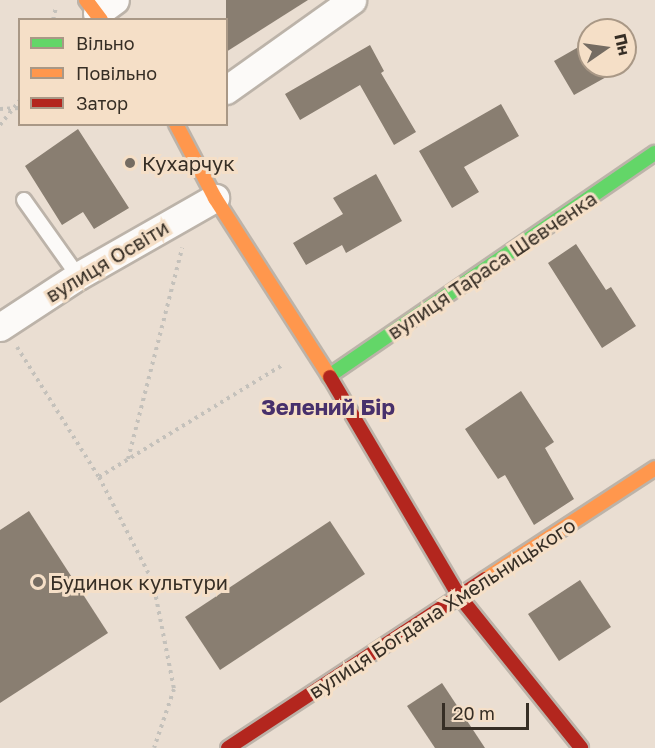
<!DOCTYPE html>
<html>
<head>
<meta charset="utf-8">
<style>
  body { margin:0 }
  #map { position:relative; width:655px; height:748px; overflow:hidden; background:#eaded2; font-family:"Golos Text",sans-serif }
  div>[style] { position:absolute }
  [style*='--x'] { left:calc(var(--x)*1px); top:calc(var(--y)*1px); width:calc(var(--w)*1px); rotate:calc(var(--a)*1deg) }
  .building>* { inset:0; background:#897e71 }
  .path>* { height:4px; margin-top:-2px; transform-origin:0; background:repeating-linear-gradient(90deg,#c4c1bb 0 3px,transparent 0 7.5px) }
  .roads { filter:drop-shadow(2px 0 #bcb3a9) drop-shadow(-2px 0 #bcb3a9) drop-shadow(0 2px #bcb3a9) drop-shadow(0 -2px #bcb3a9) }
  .lane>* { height:14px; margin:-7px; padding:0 7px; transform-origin:7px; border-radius:7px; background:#fcfaf8 }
  .street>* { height:27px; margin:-13.5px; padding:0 13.5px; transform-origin:13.5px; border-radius:13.5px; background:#fcfaf8 }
  .fast>* { height:14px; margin:-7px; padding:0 7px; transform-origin:7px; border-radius:7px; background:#63d668 }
  .slow>* { height:14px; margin:-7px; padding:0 7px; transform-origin:7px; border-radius:7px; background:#ff974d }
  .jam>* { height:14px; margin:-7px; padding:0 7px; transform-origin:7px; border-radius:7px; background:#b3261e }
  .dots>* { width:16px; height:16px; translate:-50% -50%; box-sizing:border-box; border:3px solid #f5dfc7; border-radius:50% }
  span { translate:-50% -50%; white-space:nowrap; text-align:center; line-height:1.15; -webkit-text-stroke:6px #f5dfc7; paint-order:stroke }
  .poi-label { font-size:20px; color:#362e25 }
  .left { translate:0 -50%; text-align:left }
  .street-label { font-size:20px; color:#362e25 }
  .quarter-label { font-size:22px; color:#48306b; font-weight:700 }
  .legend { position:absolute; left:18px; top:18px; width:210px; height:108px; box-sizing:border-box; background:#f5dfc7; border:2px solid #a99886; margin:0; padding:8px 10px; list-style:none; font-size:18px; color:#362e25 }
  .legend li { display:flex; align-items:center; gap:12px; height:30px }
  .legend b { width:30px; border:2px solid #a99886 }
  .north { position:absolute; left:577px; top:18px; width:60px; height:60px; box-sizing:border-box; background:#f5dfc7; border:2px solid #a99886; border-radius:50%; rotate:77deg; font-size:16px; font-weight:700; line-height:24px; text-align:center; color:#362e25 }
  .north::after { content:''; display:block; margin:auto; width:21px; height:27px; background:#756c62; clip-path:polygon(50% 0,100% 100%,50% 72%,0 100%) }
  .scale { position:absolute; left:442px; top:703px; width:87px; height:27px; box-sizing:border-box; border:3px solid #362e25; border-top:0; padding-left:8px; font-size:18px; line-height:21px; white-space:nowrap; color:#362e25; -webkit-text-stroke:4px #f5dfc7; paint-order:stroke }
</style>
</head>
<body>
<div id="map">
  <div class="building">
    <i style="clip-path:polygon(226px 0,308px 0,226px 52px)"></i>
    <i style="clip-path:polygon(589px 41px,589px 66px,626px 66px,574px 95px,554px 61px)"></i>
    <i style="clip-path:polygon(370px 45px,384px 71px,381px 73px,416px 132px,394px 145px,360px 85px,300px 120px,285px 94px)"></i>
    <i style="clip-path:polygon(501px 104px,519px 136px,464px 167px,479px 192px,452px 208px,419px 151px)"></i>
    <i style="clip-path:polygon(78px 129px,129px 208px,94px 229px,83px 212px,62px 225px,25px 166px)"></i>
    <i style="clip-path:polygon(376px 174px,402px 221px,346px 253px,342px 245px,306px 265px,293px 243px,343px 214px,333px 198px)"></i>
    <i style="clip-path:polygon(576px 244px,606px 290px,611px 287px,636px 326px,602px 348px,548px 263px)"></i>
    <i style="clip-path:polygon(521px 391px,554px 442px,545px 448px,574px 499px,534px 525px,505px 475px,498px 479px,465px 429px)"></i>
    <i style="clip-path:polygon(29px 511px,108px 633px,0 703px,0 530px)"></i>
    <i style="clip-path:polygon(330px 521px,365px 574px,220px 670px,185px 617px)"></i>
    <i style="clip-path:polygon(580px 580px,611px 627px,559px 661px,528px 614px)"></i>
    <i style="clip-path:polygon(442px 683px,485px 748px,435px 748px,407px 706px)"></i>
  </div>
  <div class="path">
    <i style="--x:53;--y:20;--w:13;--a:-77"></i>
    <i style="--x:0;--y:109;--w:20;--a:-3"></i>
    <i style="--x:0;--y:125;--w:32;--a:-51"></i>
    <i style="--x:17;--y:347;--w:154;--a:57.8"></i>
    <i style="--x:99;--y:477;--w:217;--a:-31.4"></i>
    <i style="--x:128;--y:459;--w:218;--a:-75.6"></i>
    <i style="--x:99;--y:477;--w:118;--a:62.8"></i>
    <i style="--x:153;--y:582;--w:109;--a:78.9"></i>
    <i style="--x:174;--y:689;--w:62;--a:108.7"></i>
  </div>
  <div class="roads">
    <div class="lane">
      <i style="--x:24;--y:200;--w:93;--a:54.6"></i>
    </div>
    <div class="street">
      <i style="--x:97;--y:13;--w:22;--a:-36"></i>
      <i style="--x:226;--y:90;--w:155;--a:-35.5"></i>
      <i style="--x:0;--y:327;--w:93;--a:-33.2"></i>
      <i style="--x:78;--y:276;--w:158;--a:-29.7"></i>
    </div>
    <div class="fast">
      <i style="--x:329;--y:376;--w:395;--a:-34.4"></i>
    </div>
    <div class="slow">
      <i style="--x:86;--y:0;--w:25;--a:53"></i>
      <i style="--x:176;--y:124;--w:84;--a:62.2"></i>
      <i style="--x:215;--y:198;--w:213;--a:57.3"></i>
      <i style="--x:485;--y:579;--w:203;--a:-33.1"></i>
    </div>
    <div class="jam">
      <i style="--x:330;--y:377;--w:254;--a:59.5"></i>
      <i style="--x:459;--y:596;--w:195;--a:51.2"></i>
      <i style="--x:228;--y:748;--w:308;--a:-33.3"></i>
    </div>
  </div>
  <div class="dots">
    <i style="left:130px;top:163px;background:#756c62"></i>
    <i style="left:38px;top:582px;background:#756c62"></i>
  </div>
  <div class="poi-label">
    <span class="left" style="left:142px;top:163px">Кухарчук</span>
    <span class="left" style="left:50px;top:582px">Будинок культури</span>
  </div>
  <div class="street-label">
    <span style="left:107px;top:261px;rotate:-31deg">вулиця Освіти</span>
    <span style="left:492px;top:265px;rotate:-34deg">вулиця Тараса Шевченка</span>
    <span style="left:442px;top:608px;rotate:-33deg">вулиця Богдана Хмельницького</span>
  </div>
  <div class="quarter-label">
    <span style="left:328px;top:407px">Зелений Бір</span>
  </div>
  <ul class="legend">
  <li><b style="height:8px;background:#63d668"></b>Вільно</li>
  <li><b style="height:8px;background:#ff974d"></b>Повільно</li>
  <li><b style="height:8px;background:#b3261e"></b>Затор</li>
  </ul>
  <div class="north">Пн</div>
  <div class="scale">20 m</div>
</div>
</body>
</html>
